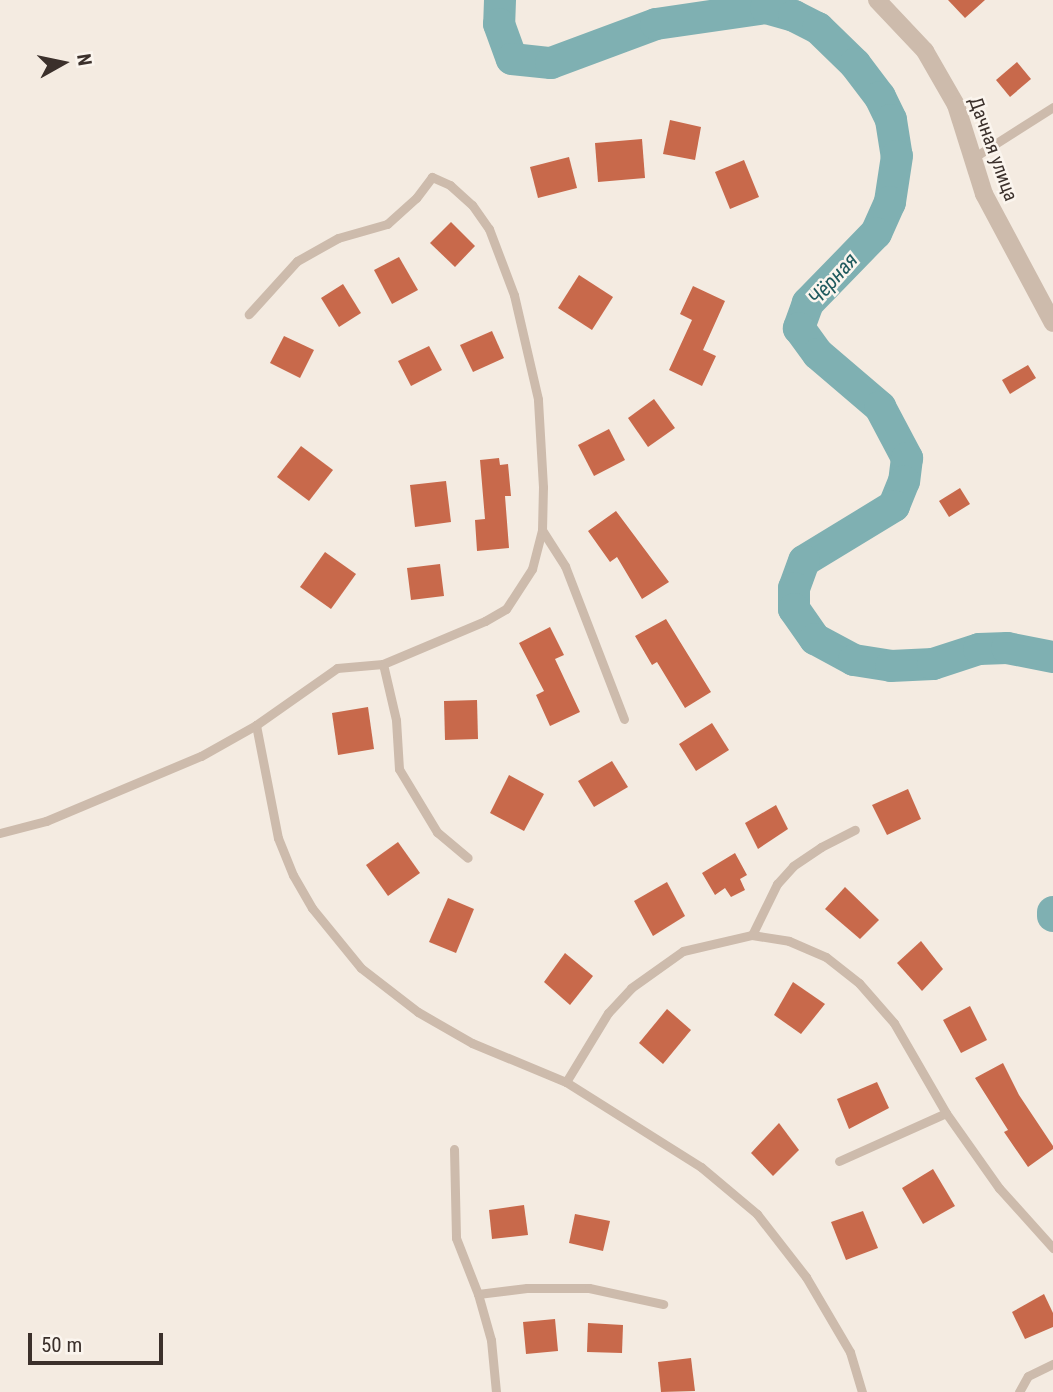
<!DOCTYPE html>
<html>
<head>
<meta charset="utf-8">
<style>
  body { margin:0 }
  #map { position:relative; width:1053px; height:1392px; overflow:hidden; background:#f4ebe1; font-family:"Roboto Condensed",sans-serif }
  div>[style] { position:absolute }
  [style*='--x'] { left:calc(var(--x)*1px); top:calc(var(--y)*1px); width:calc(var(--w)*1px); rotate:calc(var(--a)*1deg) }
  .river>* { height:32px; margin:-16px; padding:0 16px; transform-origin:16px; border-radius:16px; background:#7fb0b2 }
  .building>* { inset:0; background:#c8694b }
  .lane>* { height:9px; margin:-4.5px; padding:0 4.5px; transform-origin:4.5px; border-radius:4.5px; background:#cdbbac }
  .street>* { height:18px; margin:-9px; padding:0 9px; transform-origin:9px; border-radius:9px; background:#cdbbac }
  span { translate:-50% -50%; white-space:nowrap; text-align:center; line-height:1.15; -webkit-text-stroke:5px #fbf5ee; paint-order:stroke }
  .street-label { font-size:19px; color:#3b302b }
  .water-label { font-size:21px; color:#1f5a5e; font-style:italic }
  .north { position:absolute; left:28px; top:28px; width:70px; height:70px; -webkit-text-stroke:5px #fbf5ee; paint-order:stroke; rotate:81deg; font-size:19px; font-weight:700; line-height:28px; text-align:center; color:#3b302b }
  .north::after { content:''; display:block; margin:auto; width:24px; height:32px; background:#3b302b; clip-path:polygon(50% 0,100% 100%,50% 72%,0 100%) }
  .scale { position:absolute; left:28px; top:1333px; width:135px; height:32px; box-sizing:border-box; border:4px solid #3b302b; border-top:0; padding-left:9px; font-size:21px; line-height:24px; white-space:nowrap; color:#3b302b; -webkit-text-stroke:5px #fbf5ee; paint-order:stroke }
</style>
</head>
<body>
<div id="map">
  <div class="river">
    <i style="--x:500;--y:0;--w:24;--a:92"></i>
    <i style="--x:499;--y:24;--w:37;--a:70"></i>
    <i style="--x:512;--y:59;--w:39;--a:6"></i>
    <i style="--x:551;--y:63;--w:112;--a:-20.4"></i>
    <i style="--x:656;--y:24;--w:111;--a:-8.3"></i>
    <i style="--x:766;--y:8;--w:29;--a:16"></i>
    <i style="--x:794;--y:16;--w:27;--a:27"></i>
    <i style="--x:818;--y:28;--w:52;--a:44.2"></i>
    <i style="--x:855;--y:64;--w:41;--a:52.9"></i>
    <i style="--x:880;--y:97;--w:25;--a:64"></i>
    <i style="--x:891;--y:120;--w:36;--a:81"></i>
    <i style="--x:897;--y:156;--w:47;--a:98.7"></i>
    <i style="--x:890;--y:202;--w:34;--a:114"></i>
    <i style="--x:876;--y:233;--w:98;--a:134.2"></i>
    <i style="--x:808;--y:303;--w:27;--a:110"></i>
    <i style="--x:799;--y:328;--w:32;--a:54"></i>
    <i style="--x:818;--y:354;--w:82;--a:40.5"></i>
    <i style="--x:880;--y:407;--w:58;--a:62.1"></i>
    <i style="--x:907;--y:458;--w:23;--a:97"></i>
    <i style="--x:904;--y:481;--w:27;--a:112"></i>
    <i style="--x:894;--y:506;--w:105;--a:148.6"></i>
    <i style="--x:804;--y:561;--w:29;--a:110"></i>
    <i style="--x:794;--y:588;--w:21;--a:90"></i>
    <i style="--x:794;--y:609;--w:37;--a:55"></i>
    <i style="--x:815;--y:639;--w:44;--a:28.3"></i>
    <i style="--x:854;--y:660;--w:37;--a:9"></i>
    <i style="--x:891;--y:666;--w:42;--a:-2.7"></i>
    <i style="--x:933;--y:664;--w:48;--a:-18.1"></i>
    <i style="--x:979;--y:649;--w:28;--a:-2"></i>
    <i style="--x:1007;--y:648;--w:47;--a:11.1"></i>
    <i style="--x:1053;--y:912;--w:4;--a:90"></i>
  </div>
  <div class="building">
    <i style="clip-path:polygon(948px 0,985px 0,965px 18px)"></i>
    <i style="clip-path:polygon(1017px 62px,1031px 79px,1010px 97px,996px 80px)"></i>
    <i style="clip-path:polygon(670px 120px,701px 127px,695px 160px,663px 154px)"></i>
    <i style="clip-path:polygon(642px 139px,645px 178px,598px 182px,595px 143px)"></i>
    <i style="clip-path:polygon(569px 157px,577px 188px,538px 198px,530px 167px)"></i>
    <i style="clip-path:polygon(744px 160px,759px 197px,730px 209px,715px 172px)"></i>
    <i style="clip-path:polygon(451px 222px,475px 246px,455px 267px,430px 243px)"></i>
    <i style="clip-path:polygon(399px 257px,418px 290px,392px 304px,374px 270px)"></i>
    <i style="clip-path:polygon(579px 275px,613px 297px,592px 330px,558px 308px)"></i>
    <i style="clip-path:polygon(343px 284px,361px 313px,339px 327px,321px 298px)"></i>
    <i style="clip-path:polygon(693px 286px,725px 301px,703px 350px,716px 356px,702px 386px,669px 370px,692px 320px,680px 314px)"></i>
    <i style="clip-path:polygon(492px 331px,504px 358px,473px 372px,460px 345px)"></i>
    <i style="clip-path:polygon(284px 336px,314px 350px,300px 378px,270px 363px)"></i>
    <i style="clip-path:polygon(429px 346px,442px 370px,411px 386px,398px 361px)"></i>
    <i style="clip-path:polygon(1028px 365px,1036px 378px,1010px 394px,1002px 380px)"></i>
    <i style="clip-path:polygon(654px 399px,675px 428px,648px 447px,628px 418px)"></i>
    <i style="clip-path:polygon(609px 429px,625px 460px,594px 476px,578px 445px)"></i>
    <i style="clip-path:polygon(301px 446px,333px 470px,309px 501px,277px 477px)"></i>
    <i style="clip-path:polygon(499px 458px,500px 465px,508px 464px,511px 496px,505px 496px,509px 548px,477px 551px,475px 520px,485px 519px,480px 460px)"></i>
    <i style="clip-path:polygon(446px 481px,451px 522px,415px 527px,410px 485px)"></i>
    <i style="clip-path:polygon(960px 488px,970px 504px,949px 517px,939px 501px)"></i>
    <i style="clip-path:polygon(616px 511px,669px 582px,642px 599px,617px 557px,610px 562px,588px 531px)"></i>
    <i style="clip-path:polygon(325px 552px,356px 574px,331px 609px,300px 587px)"></i>
    <i style="clip-path:polygon(440px 564px,444px 596px,411px 600px,407px 568px)"></i>
    <i style="clip-path:polygon(666px 619px,711px 692px,685px 708px,657px 662px,652px 665px,635px 636px)"></i>
    <i style="clip-path:polygon(550px 627px,564px 655px,555px 659px,580px 712px,550px 726px,536px 695px,544px 691px,519px 643px)"></i>
    <i style="clip-path:polygon(477px 700px,478px 739px,445px 740px,444px 701px)"></i>
    <i style="clip-path:polygon(368px 707px,374px 749px,338px 755px,332px 713px)"></i>
    <i style="clip-path:polygon(712px 723px,729px 750px,696px 771px,679px 744px)"></i>
    <i style="clip-path:polygon(612px 761px,628px 787px,594px 807px,578px 781px)"></i>
    <i style="clip-path:polygon(509px 775px,544px 794px,524px 831px,490px 813px)"></i>
    <i style="clip-path:polygon(908px 789px,921px 819px,887px 835px,872px 805px)"></i>
    <i style="clip-path:polygon(776px 805px,788px 829px,758px 849px,745px 823px)"></i>
    <i style="clip-path:polygon(398px 842px,420px 873px,388px 896px,366px 865px)"></i>
    <i style="clip-path:polygon(735px 853px,747px 875px,740px 879px,745px 890px,731px 897px,725px 888px,715px 895px,702px 873px)"></i>
    <i style="clip-path:polygon(667px 882px,685px 916px,653px 936px,634px 901px)"></i>
    <i style="clip-path:polygon(845px 887px,879px 920px,860px 939px,825px 909px)"></i>
    <i style="clip-path:polygon(448px 898px,474px 909px,456px 953px,429px 942px)"></i>
    <i style="clip-path:polygon(921px 941px,943px 969px,922px 991px,897px 963px)"></i>
    <i style="clip-path:polygon(565px 953px,593px 976px,570px 1005px,544px 982px)"></i>
    <i style="clip-path:polygon(793px 982px,825px 1004px,801px 1034px,774px 1015px)"></i>
    <i style="clip-path:polygon(970px 1006px,987px 1040px,961px 1053px,943px 1020px)"></i>
    <i style="clip-path:polygon(667px 1009px,691px 1030px,663px 1064px,639px 1043px)"></i>
    <i style="clip-path:polygon(1003px 1063px,1019px 1095px,1053px 1146px,1053px 1149px,1028px 1167px,1004px 1132px,1008px 1130px,975px 1078px)"></i>
    <i style="clip-path:polygon(877px 1082px,889px 1108px,849px 1129px,837px 1099px)"></i>
    <i style="clip-path:polygon(779px 1123px,799px 1150px,773px 1176px,751px 1153px)"></i>
    <i style="clip-path:polygon(933px 1169px,955px 1206px,923px 1224px,902px 1188px)"></i>
    <i style="clip-path:polygon(524px 1205px,528px 1235px,492px 1239px,489px 1210px)"></i>
    <i style="clip-path:polygon(863px 1211px,878px 1248px,846px 1260px,831px 1222px)"></i>
    <i style="clip-path:polygon(575px 1214px,610px 1221px,603px 1251px,569px 1243px)"></i>
    <i style="clip-path:polygon(1044px 1294px,1053px 1313px,1053px 1327px,1025px 1339px,1012px 1312px)"></i>
    <i style="clip-path:polygon(555px 1319px,558px 1351px,526px 1354px,523px 1322px)"></i>
    <i style="clip-path:polygon(588px 1323px,623px 1325px,622px 1353px,587px 1352px)"></i>
    <i style="clip-path:polygon(691px 1358px,695px 1391px,661px 1392px,658px 1362px)"></i>
  </div>
  <div class="lane">
    <i style="--x:973;--y:158;--w:95;--a:-32.5"></i>
    <i style="--x:542;--y:530;--w:43;--a:57.4"></i>
    <i style="--x:565;--y:566;--w:164;--a:68.9"></i>
    <i style="--x:383;--y:664;--w:57;--a:76.9"></i>
    <i style="--x:396;--y:720;--w:49;--a:86.5"></i>
    <i style="--x:399;--y:769;--w:74;--a:58.9"></i>
    <i style="--x:437;--y:832;--w:40;--a:40"></i>
    <i style="--x:256;--y:725;--w:115;--a:79"></i>
    <i style="--x:278;--y:838;--w:40;--a:68"></i>
    <i style="--x:293;--y:875;--w:38;--a:60"></i>
    <i style="--x:312;--y:908;--w:77;--a:50.8"></i>
    <i style="--x:361;--y:968;--w:72;--a:37.7"></i>
    <i style="--x:418;--y:1012;--w:62;--a:29.9"></i>
    <i style="--x:472;--y:1043;--w:102;--a:22.5"></i>
    <i style="--x:566;--y:1082;--w:160;--a:32.2"></i>
    <i style="--x:701;--y:1167;--w:73;--a:40"></i>
    <i style="--x:757;--y:1214;--w:80;--a:52.1"></i>
    <i style="--x:806;--y:1277;--w:87;--a:59.6"></i>
    <i style="--x:850;--y:1352;--w:42;--a:73.3"></i>
    <i style="--x:0;--y:833;--w:48;--a:-14.6"></i>
    <i style="--x:46;--y:821;--w:168;--a:-22.8"></i>
    <i style="--x:201;--y:756;--w:63;--a:-29.4"></i>
    <i style="--x:256;--y:725;--w:99;--a:-35.1"></i>
    <i style="--x:337;--y:668;--w:46;--a:-5"></i>
    <i style="--x:383;--y:664;--w:111;--a:-22.9"></i>
    <i style="--x:485;--y:621;--w:24;--a:-30"></i>
    <i style="--x:506;--y:609;--w:48;--a:-57"></i>
    <i style="--x:532;--y:569;--w:40;--a:-75.6"></i>
    <i style="--x:542;--y:530;--w:43;--a:-88.7"></i>
    <i style="--x:543;--y:487;--w:88;--a:-93.3"></i>
    <i style="--x:538;--y:399;--w:107;--a:-103"></i>
    <i style="--x:514;--y:295;--w:71;--a:-110.7"></i>
    <i style="--x:489;--y:229;--w:29;--a:-125"></i>
    <i style="--x:472;--y:205;--w:30;--a:-138"></i>
    <i style="--x:450;--y:185;--w:20;--a:-156"></i>
    <i style="--x:432;--y:177;--w:26;--a:127"></i>
    <i style="--x:416;--y:198;--w:39;--a:138"></i>
    <i style="--x:387;--y:224;--w:51;--a:164.1"></i>
    <i style="--x:338;--y:238;--w:47;--a:150.7"></i>
    <i style="--x:297;--y:261;--w:72;--a:132.2"></i>
    <i style="--x:752;--y:935;--w:57;--a:-63.9"></i>
    <i style="--x:777;--y:884;--w:24;--a:-48"></i>
    <i style="--x:793;--y:866;--w:34;--a:-34"></i>
    <i style="--x:821;--y:847;--w:38;--a:-27"></i>
    <i style="--x:566;--y:1082;--w:81;--a:-58.7"></i>
    <i style="--x:608;--y:1013;--w:34;--a:-47"></i>
    <i style="--x:631;--y:988;--w:64;--a:-35.4"></i>
    <i style="--x:683;--y:951;--w:71;--a:-13.1"></i>
    <i style="--x:752;--y:935;--w:37;--a:9"></i>
    <i style="--x:789;--y:941;--w:40;--a:23.4"></i>
    <i style="--x:826;--y:957;--w:42;--a:38.2"></i>
    <i style="--x:859;--y:983;--w:53;--a:48.8"></i>
    <i style="--x:894;--y:1023;--w:104;--a:60"></i>
    <i style="--x:946;--y:1113;--w:92;--a:54.8"></i>
    <i style="--x:999;--y:1188;--w:81;--a:48"></i>
    <i style="--x:454;--y:1149;--w:89;--a:88.7"></i>
    <i style="--x:456;--y:1238;--w:60;--a:68.6"></i>
    <i style="--x:478;--y:1294;--w:48;--a:74.2"></i>
    <i style="--x:491;--y:1340;--w:52;--a:84.5"></i>
    <i style="--x:839;--y:1161;--w:117;--a:-24.2"></i>
    <i style="--x:478;--y:1294;--w:49;--a:-7"></i>
    <i style="--x:527;--y:1288;--w:62;--a:0"></i>
    <i style="--x:589;--y:1288;--w:76;--a:12.2"></i>
    <i style="--x:1019;--y:1392;--w:18;--a:-61"></i>
    <i style="--x:1028;--y:1376;--w:28;--a:-26"></i>
  </div>
  <div class="street">
    <i style="--x:877;--y:0;--w:70;--a:46.7"></i>
    <i style="--x:925;--y:51;--w:62;--a:60.1"></i>
    <i style="--x:956;--y:105;--w:93;--a:72.5"></i>
    <i style="--x:984;--y:194;--w:146;--a:61.9"></i>
  </div>
  <div class="street-label">
    <span style="left:993px;top:149px;rotate:70deg">Дачная улица</span>
  </div>
  <div class="water-label">
    <span style="left:833px;top:279px;rotate:-48deg">Чёрная</span>
  </div>
  <div class="north">N</div>
  <div class="scale">50 m</div>
</div>
</body>
</html>
